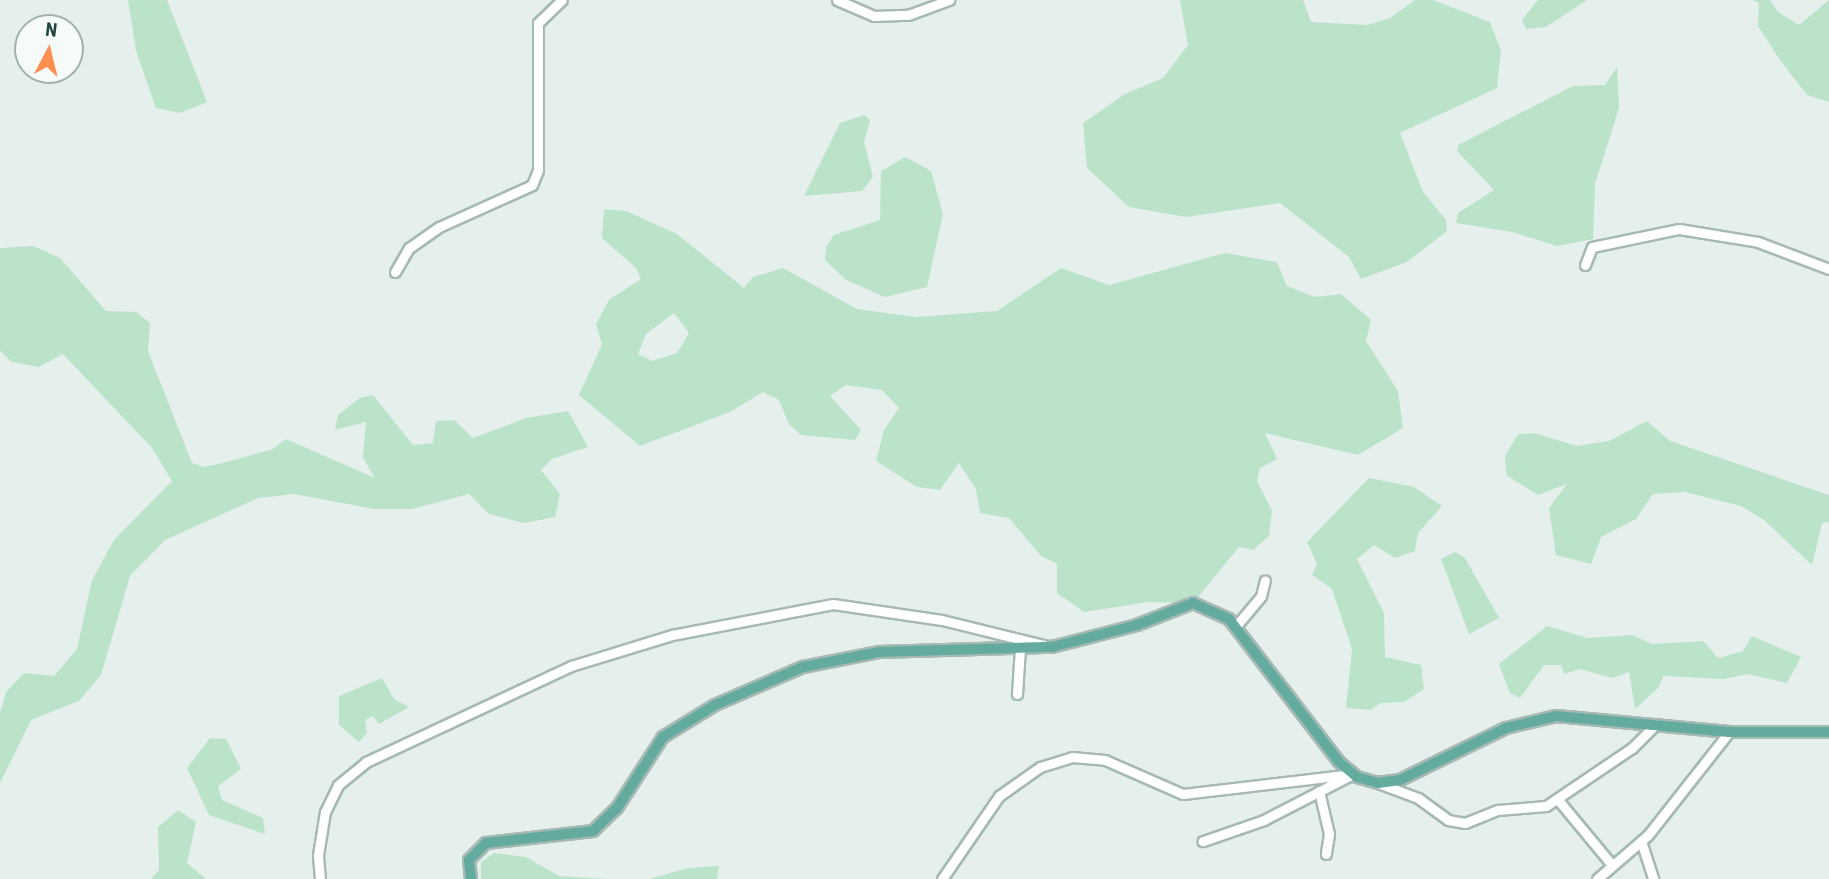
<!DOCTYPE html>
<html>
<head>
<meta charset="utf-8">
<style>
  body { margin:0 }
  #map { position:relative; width:1829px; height:879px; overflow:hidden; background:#e5f0ec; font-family:"Roboto Condensed",sans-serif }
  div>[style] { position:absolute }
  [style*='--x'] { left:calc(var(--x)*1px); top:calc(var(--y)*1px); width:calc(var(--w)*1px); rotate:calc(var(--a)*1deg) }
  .green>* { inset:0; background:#bbe3ca }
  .roads { filter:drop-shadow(2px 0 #a6b9b4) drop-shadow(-2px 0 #a6b9b4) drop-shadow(0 2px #a6b9b4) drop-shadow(0 -2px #a6b9b4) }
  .minor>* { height:9px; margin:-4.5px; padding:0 4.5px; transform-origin:4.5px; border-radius:4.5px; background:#fff }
  .major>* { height:10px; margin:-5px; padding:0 5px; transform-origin:5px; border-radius:5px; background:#64ab9f }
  span { translate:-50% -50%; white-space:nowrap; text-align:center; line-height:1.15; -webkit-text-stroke:6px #f6fbf9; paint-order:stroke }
  .north { position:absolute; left:14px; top:14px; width:70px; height:70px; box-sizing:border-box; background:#f6fbf9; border:2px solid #a1b2ae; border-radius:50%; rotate:7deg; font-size:19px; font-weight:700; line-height:28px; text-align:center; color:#21453e }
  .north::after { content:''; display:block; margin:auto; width:24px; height:32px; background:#ff8e53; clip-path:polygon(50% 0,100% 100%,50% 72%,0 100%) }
</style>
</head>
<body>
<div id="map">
  <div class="green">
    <i style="clip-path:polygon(128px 0,167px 0,207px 102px,180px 113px,156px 108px,136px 51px)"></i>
    <i style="clip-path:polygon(1180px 0,1303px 0,1311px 22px,1367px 25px,1390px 18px,1415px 0,1433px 0,1490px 22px,1501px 51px,1497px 88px,1400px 133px,1423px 192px,1446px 220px,1447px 231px,1407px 262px,1361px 279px,1349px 257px,1280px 203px,1186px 217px,1129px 207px,1087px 168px,1083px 123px,1125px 94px,1163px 78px,1188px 45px)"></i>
    <i style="clip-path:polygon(1538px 0,1587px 0,1546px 27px,1526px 29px,1522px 20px)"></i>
    <i style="clip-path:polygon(1753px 0,1770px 0,1778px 12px,1799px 25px,1829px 0,1829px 102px,1807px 95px,1780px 60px,1758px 26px,1759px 3px)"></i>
    <i style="clip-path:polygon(1617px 67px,1619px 108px,1595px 184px,1593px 239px,1557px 246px,1512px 232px,1456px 223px,1458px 213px,1494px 190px,1457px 151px,1458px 145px,1573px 86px,1605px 85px)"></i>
    <i style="clip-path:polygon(864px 115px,870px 120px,864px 142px,873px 177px,862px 191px,804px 196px,840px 123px)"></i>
    <i style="clip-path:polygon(905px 157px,931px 171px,943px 214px,927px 287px,885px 297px,846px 280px,825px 260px,826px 247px,834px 235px,880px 220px,881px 171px)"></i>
    <i style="clip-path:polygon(evenodd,604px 209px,626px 211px,677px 234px,744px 288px,753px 277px,783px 268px,857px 309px,916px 317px,997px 311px,1061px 268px,1109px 285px,1225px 253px,1277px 262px,1287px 286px,1315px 297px,1341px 294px,1371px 320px,1366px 341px,1398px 391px,1403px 428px,1358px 455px,1265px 433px,1277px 459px,1260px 468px,1257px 481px,1272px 511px,1269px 536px,1253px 550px,1239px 547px,1193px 603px,1148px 602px,1084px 612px,1057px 593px,1057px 564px,1041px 556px,1009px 518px,980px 513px,976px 489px,959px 463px,940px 490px,917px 487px,876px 461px,884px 430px,899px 408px,882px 390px,846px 385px,830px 396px,861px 430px,855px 440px,801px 435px,789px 424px,779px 400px,763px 392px,730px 412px,640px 446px,579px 395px,602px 344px,596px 324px,609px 300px,641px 279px,636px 268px,602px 238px,604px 209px,674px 313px,689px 333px,677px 353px,652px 361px,638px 354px,646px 334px,674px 313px)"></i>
    <i style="clip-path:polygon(33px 246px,60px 258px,106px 311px,136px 312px,150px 323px,148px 351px,192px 463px,204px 467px,227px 462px,273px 449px,286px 439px,375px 478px,363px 458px,366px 422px,335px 430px,338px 415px,360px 398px,373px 395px,413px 445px,433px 443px,436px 421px,454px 420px,473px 438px,526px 418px,568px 411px,588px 447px,552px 459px,541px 470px,560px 494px,555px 517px,524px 523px,489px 514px,469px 494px,412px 509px,374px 509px,294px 494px,258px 498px,165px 540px,130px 576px,101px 675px,79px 701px,31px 720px,0 783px,0 713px,6px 692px,24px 673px,54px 676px,77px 649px,92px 580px,114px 540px,172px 481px,152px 448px,63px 354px,39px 367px,12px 362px,0 351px,0 248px)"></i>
    <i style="clip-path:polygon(1647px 421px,1670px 441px,1829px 495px,1829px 522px,1822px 523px,1812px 565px,1764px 520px,1741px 506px,1685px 492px,1653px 494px,1636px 519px,1601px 537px,1591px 564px,1556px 555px,1549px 508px,1567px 484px,1538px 495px,1506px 475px,1505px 456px,1518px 434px,1534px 433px,1577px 446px,1609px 441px)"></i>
    <i style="clip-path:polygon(1369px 478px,1414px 487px,1442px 506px,1418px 533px,1415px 551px,1395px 558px,1374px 545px,1357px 559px,1384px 613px,1385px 657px,1421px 665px,1424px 689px,1404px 702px,1381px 703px,1370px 710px,1346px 708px,1352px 649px,1332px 589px,1312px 575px,1317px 564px,1307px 542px)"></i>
    <i style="clip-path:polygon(1455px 552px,1465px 558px,1499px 618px,1469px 634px,1441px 559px)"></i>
    <i style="clip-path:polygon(1547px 626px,1588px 638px,1632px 635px,1652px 644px,1703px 641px,1718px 658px,1743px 651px,1752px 636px,1801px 657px,1787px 683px,1748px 674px,1724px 679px,1663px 676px,1659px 687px,1635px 709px,1629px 672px,1612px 678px,1580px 669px,1564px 674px,1561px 665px,1544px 665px,1520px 698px,1510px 693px,1499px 664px)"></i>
    <i style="clip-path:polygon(382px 678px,394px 699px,409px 707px,379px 724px,373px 716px,365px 720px,367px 733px,359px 742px,339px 725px,339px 696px)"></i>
    <i style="clip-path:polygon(210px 738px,226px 739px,241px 769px,218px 786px,222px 800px,263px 818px,265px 834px,209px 815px,187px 768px)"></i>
    <i style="clip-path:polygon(178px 810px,196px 822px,187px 863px,206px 879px,151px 879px,159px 870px,158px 827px)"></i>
    <i style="clip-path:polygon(494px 853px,526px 857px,559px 876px,608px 879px,481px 879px,481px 862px)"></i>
    <i style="clip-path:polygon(719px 866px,717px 879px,649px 879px,688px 868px)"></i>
  </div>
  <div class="roads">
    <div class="minor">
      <i style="--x:837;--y:0;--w:40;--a:23.4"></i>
      <i style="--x:874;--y:16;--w:34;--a:-2"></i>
      <i style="--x:908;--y:15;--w:44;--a:-20.1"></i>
      <i style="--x:1585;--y:265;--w:19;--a:-69"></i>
      <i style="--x:1592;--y:247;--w:89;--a:-11.7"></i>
      <i style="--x:1679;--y:229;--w:80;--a:9.3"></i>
      <i style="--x:1758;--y:242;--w:76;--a:20.8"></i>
      <i style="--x:395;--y:272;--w:28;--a:-60"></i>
      <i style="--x:409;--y:248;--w:37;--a:-35"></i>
      <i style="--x:439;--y:227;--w:102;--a:-24.3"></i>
      <i style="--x:532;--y:185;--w:16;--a:-68"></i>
      <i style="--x:538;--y:170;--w:147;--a:-90"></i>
      <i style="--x:538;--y:23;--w:33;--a:-44"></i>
      <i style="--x:1236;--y:626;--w:39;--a:-50"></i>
      <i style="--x:1261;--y:596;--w:16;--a:-76"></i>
      <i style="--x:1017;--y:694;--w:46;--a:-86.3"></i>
      <i style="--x:1378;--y:783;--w:43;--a:20.6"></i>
      <i style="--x:1418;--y:798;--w:37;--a:36"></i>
      <i style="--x:1448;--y:820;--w:17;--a:10"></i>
      <i style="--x:1465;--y:823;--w:35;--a:-22"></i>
      <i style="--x:1498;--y:810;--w:48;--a:-4.8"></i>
      <i style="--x:1546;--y:806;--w:104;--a:-34"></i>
      <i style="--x:1632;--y:748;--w:34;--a:-45"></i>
      <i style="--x:1319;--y:791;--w:44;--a:76.9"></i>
      <i style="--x:1329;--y:834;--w:20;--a:99"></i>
      <i style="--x:1559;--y:801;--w:83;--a:50.4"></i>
      <i style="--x:1641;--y:841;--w:40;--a:72"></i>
      <i style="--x:320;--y:879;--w:24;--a:-95"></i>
      <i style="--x:318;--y:855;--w:44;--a:-80.8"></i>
      <i style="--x:325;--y:812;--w:30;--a:-64"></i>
      <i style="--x:338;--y:785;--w:36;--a:-39"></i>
      <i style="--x:366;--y:762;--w:226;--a:-25.1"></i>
      <i style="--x:571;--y:666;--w:106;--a:-17.1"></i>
      <i style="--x:672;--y:635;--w:164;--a:-10.9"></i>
      <i style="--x:833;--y:604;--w:110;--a:8.4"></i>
      <i style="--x:942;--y:620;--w:105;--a:13.8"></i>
      <i style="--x:942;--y:879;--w:101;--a:-55.5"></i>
      <i style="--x:999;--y:796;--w:50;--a:-35.3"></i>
      <i style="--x:1040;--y:767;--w:34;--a:-17"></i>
      <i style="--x:1072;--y:757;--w:33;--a:5"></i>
      <i style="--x:1105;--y:760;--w:85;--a:23.6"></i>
      <i style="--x:1183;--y:794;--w:171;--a:-6.7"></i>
      <i style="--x:1353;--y:774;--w:100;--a:152.7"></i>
      <i style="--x:1264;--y:820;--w:65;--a:161"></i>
      <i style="--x:1597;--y:879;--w:67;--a:-40.8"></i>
      <i style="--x:1648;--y:835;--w:131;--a:-51.8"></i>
    </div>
    <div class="major">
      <i style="--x:471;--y:879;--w:19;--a:-96"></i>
      <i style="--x:469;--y:860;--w:24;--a:-45"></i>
      <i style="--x:486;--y:843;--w:108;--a:-6.4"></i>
      <i style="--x:593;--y:831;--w:33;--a:-44"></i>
      <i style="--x:617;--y:808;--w:85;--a:-57.1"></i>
      <i style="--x:663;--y:737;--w:61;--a:-31.6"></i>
      <i style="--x:715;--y:705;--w:96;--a:-23.4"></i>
      <i style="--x:803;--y:667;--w:77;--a:-11.2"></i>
      <i style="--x:879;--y:652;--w:173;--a:-1.7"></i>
      <i style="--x:1052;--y:647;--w:88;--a:-14.5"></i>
      <i style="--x:1137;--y:625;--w:60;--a:-21.4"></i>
      <i style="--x:1193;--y:603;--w:39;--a:24"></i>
      <i style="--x:1229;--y:619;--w:180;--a:52.4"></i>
      <i style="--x:1339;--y:762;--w:23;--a:40"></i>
      <i style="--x:1357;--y:777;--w:22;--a:16"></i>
      <i style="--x:1378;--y:783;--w:22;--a:-8"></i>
      <i style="--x:1400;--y:780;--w:118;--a:-26.1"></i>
      <i style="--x:1506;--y:728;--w:51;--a:-13.5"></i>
      <i style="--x:1556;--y:716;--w:174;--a:5.3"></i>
      <i style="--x:1729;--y:732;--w:100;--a:0"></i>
    </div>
  </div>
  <div class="north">N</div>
</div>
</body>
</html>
